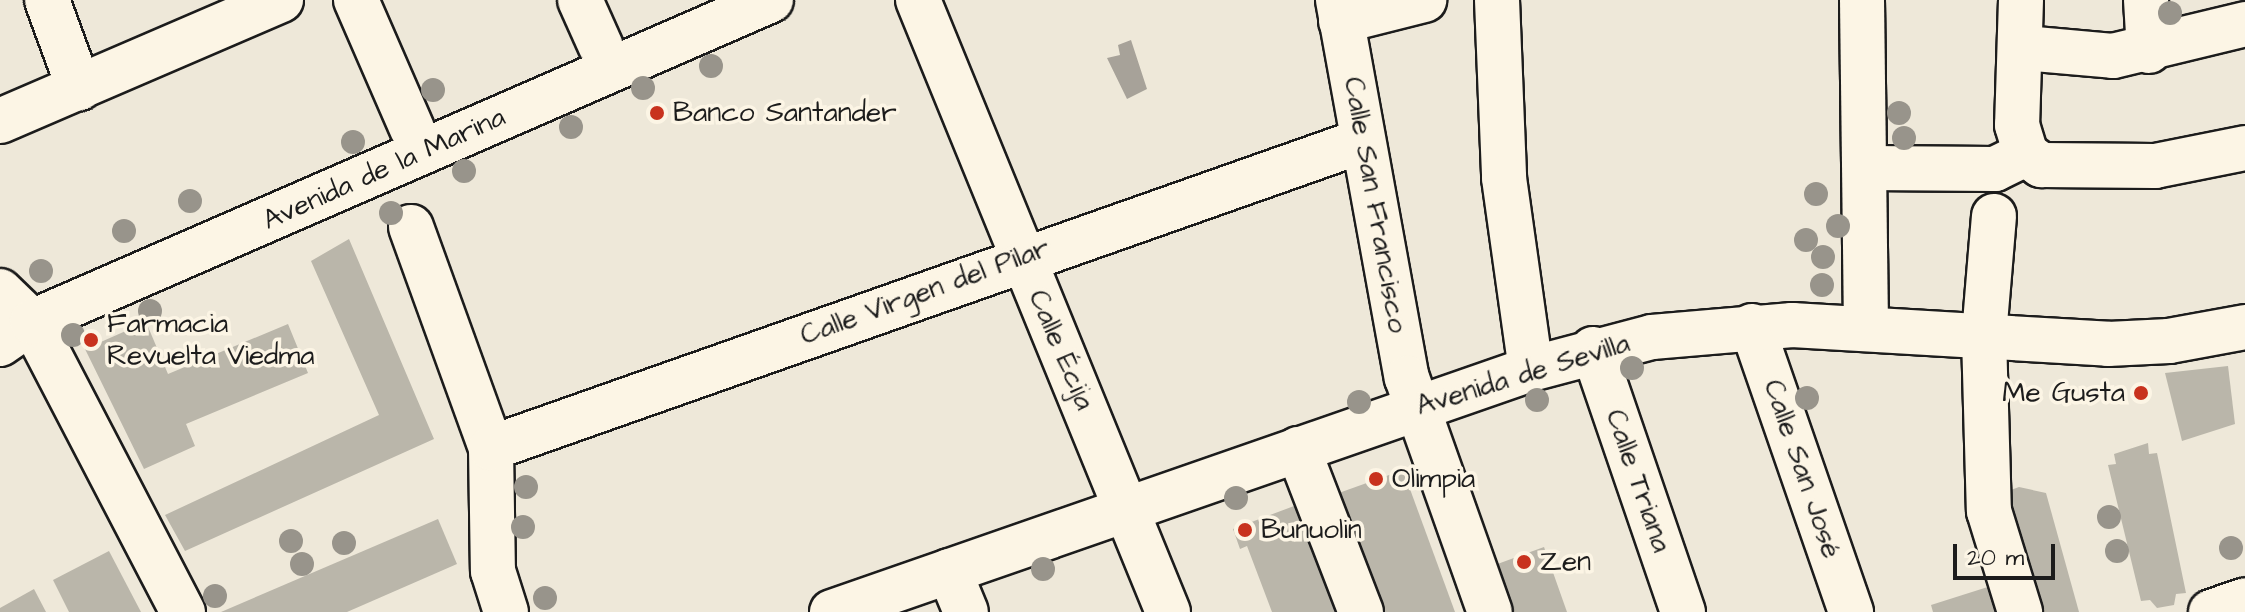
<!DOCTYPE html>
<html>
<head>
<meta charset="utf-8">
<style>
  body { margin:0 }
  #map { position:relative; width:2245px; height:612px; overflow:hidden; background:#eee8d9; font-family:"Architects Daughter",sans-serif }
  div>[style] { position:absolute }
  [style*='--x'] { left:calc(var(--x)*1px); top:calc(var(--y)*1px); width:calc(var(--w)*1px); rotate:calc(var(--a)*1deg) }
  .water>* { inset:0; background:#a7a299 }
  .building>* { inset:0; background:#bab6aa }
  .roads { filter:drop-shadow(2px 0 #1c1c1c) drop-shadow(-2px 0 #1c1c1c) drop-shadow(0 2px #1c1c1c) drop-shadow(0 -2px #1c1c1c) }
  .minor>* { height:44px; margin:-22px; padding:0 22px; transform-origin:22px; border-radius:22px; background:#fcf5e5 }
  .trees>* { width:24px; height:24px; margin:-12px; border-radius:50%; background:#98948b }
  .dots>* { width:22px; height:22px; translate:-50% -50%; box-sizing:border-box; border:4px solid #fcf5e5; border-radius:50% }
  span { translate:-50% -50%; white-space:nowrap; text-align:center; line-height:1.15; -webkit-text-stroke:7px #fcf5e5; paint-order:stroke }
  .poi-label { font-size:28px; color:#1c1c1c }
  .left { translate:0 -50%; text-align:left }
  .right { translate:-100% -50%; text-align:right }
  .street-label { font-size:28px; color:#1c1c1c }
  .scale { position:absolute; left:1953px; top:544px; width:102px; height:36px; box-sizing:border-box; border:4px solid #1c1c1c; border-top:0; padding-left:10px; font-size:24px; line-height:28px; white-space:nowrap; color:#1c1c1c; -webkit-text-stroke:6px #fcf5e5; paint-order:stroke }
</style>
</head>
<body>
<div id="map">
  <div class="water">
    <i style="clip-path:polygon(1131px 40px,1147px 89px,1127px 99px,1107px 58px,1120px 55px,1118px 45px)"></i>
  </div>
  <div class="building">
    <i style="clip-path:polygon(349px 239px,434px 439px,185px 551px,165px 515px,379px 415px,311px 261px)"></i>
    <i style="clip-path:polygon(146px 322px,168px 374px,288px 324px,308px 373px,186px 424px,195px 446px,144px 469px,85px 349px)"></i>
    <i style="clip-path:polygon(2228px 366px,2235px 424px,2182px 441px,2165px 373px)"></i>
    <i style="clip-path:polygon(2148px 443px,2149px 454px,2157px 453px,2186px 593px,2176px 594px,2174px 605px,2157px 608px,2150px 600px,2141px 601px,2108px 465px,2116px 464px,2114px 454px)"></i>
    <i style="clip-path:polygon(1403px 470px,1455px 612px,1379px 612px,1336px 494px)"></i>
    <i style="clip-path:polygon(2019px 487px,2046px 493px,2079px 612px,2031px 612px,2000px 494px)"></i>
    <i style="clip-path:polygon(1302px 503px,1310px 523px,1303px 526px,1335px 612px,1272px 612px,1247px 546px,1240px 549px,1233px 529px)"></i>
    <i style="clip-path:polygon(438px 519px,457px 564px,347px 612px,221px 612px)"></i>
    <i style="clip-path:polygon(1544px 547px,1567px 612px,1500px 612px,1484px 569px)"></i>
    <i style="clip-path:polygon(109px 551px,141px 612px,69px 612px,53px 580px)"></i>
    <i style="clip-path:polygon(1994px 585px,2003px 612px,1933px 612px,1931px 605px)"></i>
    <i style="clip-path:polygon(34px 589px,46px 612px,0 612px,0 608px)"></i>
  </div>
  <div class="roads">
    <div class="minor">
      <i style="--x:47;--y:0;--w:94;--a:70"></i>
      <i style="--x:356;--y:0;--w:141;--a:66.5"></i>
      <i style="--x:580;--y:0;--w:51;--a:65.9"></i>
      <i style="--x:918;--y:0;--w:661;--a:67.78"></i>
      <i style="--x:1338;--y:0;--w:384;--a:79.7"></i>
      <i style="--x:1407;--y:378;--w:248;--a:70.5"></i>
      <i style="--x:1497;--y:0;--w:178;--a:87.7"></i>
      <i style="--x:1504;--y:178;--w:193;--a:82"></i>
      <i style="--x:1862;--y:0;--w:327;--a:89.3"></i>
      <i style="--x:2021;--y:0;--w:125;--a:91.8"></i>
      <i style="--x:2017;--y:125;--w:30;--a:73"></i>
      <i style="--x:2026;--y:154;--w:19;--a:36"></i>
      <i style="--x:2041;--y:165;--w:114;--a:0.5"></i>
      <i style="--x:2155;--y:166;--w:92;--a:-11.3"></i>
      <i style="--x:2146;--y:0;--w:51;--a:86.6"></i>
      <i style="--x:1341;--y:21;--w:86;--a:-14.2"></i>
      <i style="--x:2024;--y:48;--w:89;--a:5.1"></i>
      <i style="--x:2113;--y:56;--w:136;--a:-13.6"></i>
      <i style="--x:0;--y:121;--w:306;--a:-23.3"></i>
      <i style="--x:1868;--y:168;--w:127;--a:0.5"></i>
      <i style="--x:1995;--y:169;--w:34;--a:-26"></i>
      <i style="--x:1994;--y:216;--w:120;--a:94.8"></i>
      <i style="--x:1984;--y:336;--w:175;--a:88.4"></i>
      <i style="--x:1989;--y:511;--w:106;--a:72.9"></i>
      <i style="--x:411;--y:227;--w:235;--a:70.1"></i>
      <i style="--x:491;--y:448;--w:123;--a:89.1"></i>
      <i style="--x:493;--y:571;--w:43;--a:72.4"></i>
      <i style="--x:0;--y:291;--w:45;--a:44.1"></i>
      <i style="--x:32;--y:322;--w:327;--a:62.5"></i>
      <i style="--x:1752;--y:326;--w:303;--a:70.9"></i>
      <i style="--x:0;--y:344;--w:39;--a:-35"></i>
      <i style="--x:32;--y:322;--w:806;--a:-23.54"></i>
      <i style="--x:1593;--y:349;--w:278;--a:71.1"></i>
      <i style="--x:491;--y:448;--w:924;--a:-19.42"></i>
      <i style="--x:1298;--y:449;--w:175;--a:68.9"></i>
      <i style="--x:949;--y:571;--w:44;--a:67.5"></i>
      <i style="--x:832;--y:612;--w:740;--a:-19.17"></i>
      <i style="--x:1531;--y:369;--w:125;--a:-14.8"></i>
      <i style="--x:1652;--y:337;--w:141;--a:-4.9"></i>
      <i style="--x:1792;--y:325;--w:317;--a:3.4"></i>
      <i style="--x:2108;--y:344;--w:61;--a:-2.8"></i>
      <i style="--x:2169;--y:341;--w:77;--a:-10.4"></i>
      <i style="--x:2211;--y:612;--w:36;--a:-19"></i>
    </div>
  </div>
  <div class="trees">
    <i style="left:2170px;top:13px"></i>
    <i style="left:711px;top:66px"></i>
    <i style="left:643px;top:88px"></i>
    <i style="left:433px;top:90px"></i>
    <i style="left:1899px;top:113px"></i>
    <i style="left:571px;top:127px"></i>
    <i style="left:1904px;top:138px"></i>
    <i style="left:353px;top:142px"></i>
    <i style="left:464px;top:171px"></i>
    <i style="left:1816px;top:194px"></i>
    <i style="left:190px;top:201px"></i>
    <i style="left:391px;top:213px"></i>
    <i style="left:1838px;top:226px"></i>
    <i style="left:124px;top:231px"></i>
    <i style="left:1806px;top:240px"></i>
    <i style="left:1823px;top:257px"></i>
    <i style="left:41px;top:271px"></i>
    <i style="left:1822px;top:285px"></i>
    <i style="left:150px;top:311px"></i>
    <i style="left:73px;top:335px"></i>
    <i style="left:1632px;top:368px"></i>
    <i style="left:1807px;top:398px"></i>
    <i style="left:1537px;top:400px"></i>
    <i style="left:1359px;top:402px"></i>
    <i style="left:526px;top:487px"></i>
    <i style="left:1236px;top:498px"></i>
    <i style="left:2109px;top:517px"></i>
    <i style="left:523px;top:527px"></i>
    <i style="left:291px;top:541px"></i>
    <i style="left:344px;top:543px"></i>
    <i style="left:2231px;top:548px"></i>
    <i style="left:2117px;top:551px"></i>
    <i style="left:302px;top:564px"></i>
    <i style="left:1043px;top:569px"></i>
    <i style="left:215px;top:596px"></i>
    <i style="left:545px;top:598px"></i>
  </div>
  <div class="dots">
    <i style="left:657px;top:113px;background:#c8321e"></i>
    <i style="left:91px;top:340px;background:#c8321e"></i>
    <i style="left:2141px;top:393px;background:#c8321e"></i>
    <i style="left:1376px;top:479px;background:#c8321e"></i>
    <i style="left:1245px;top:530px;background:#c8321e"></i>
    <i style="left:1524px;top:562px;background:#c8321e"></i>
  </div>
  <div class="poi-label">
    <span class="left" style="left:673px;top:113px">Banco Santander</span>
    <span class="left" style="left:107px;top:340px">Farmacia<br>Revuelta Viedma</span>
    <span class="right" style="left:2125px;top:393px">Me Gusta</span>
    <span class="left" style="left:1392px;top:479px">Olimpia</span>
    <span class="left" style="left:1261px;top:530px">Bunuolin</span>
    <span class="left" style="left:1540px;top:562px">Zen</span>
  </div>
  <div class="street-label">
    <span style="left:384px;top:169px;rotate:-24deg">Avenida de la Marina</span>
    <span style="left:1375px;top:205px;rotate:80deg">Calle San Francisco</span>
    <span style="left:925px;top:292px;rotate:-20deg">Calle Virgen del Pilar</span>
    <span style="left:1061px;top:350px;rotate:67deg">Calle Écija</span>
    <span style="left:1523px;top:375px;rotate:-17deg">Avenida de Sevilla</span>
    <span style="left:1802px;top:469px;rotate:71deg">Calle San José</span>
    <span style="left:1638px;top:481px;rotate:71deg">Calle Triana</span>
  </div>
  <div class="scale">20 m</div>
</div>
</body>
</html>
